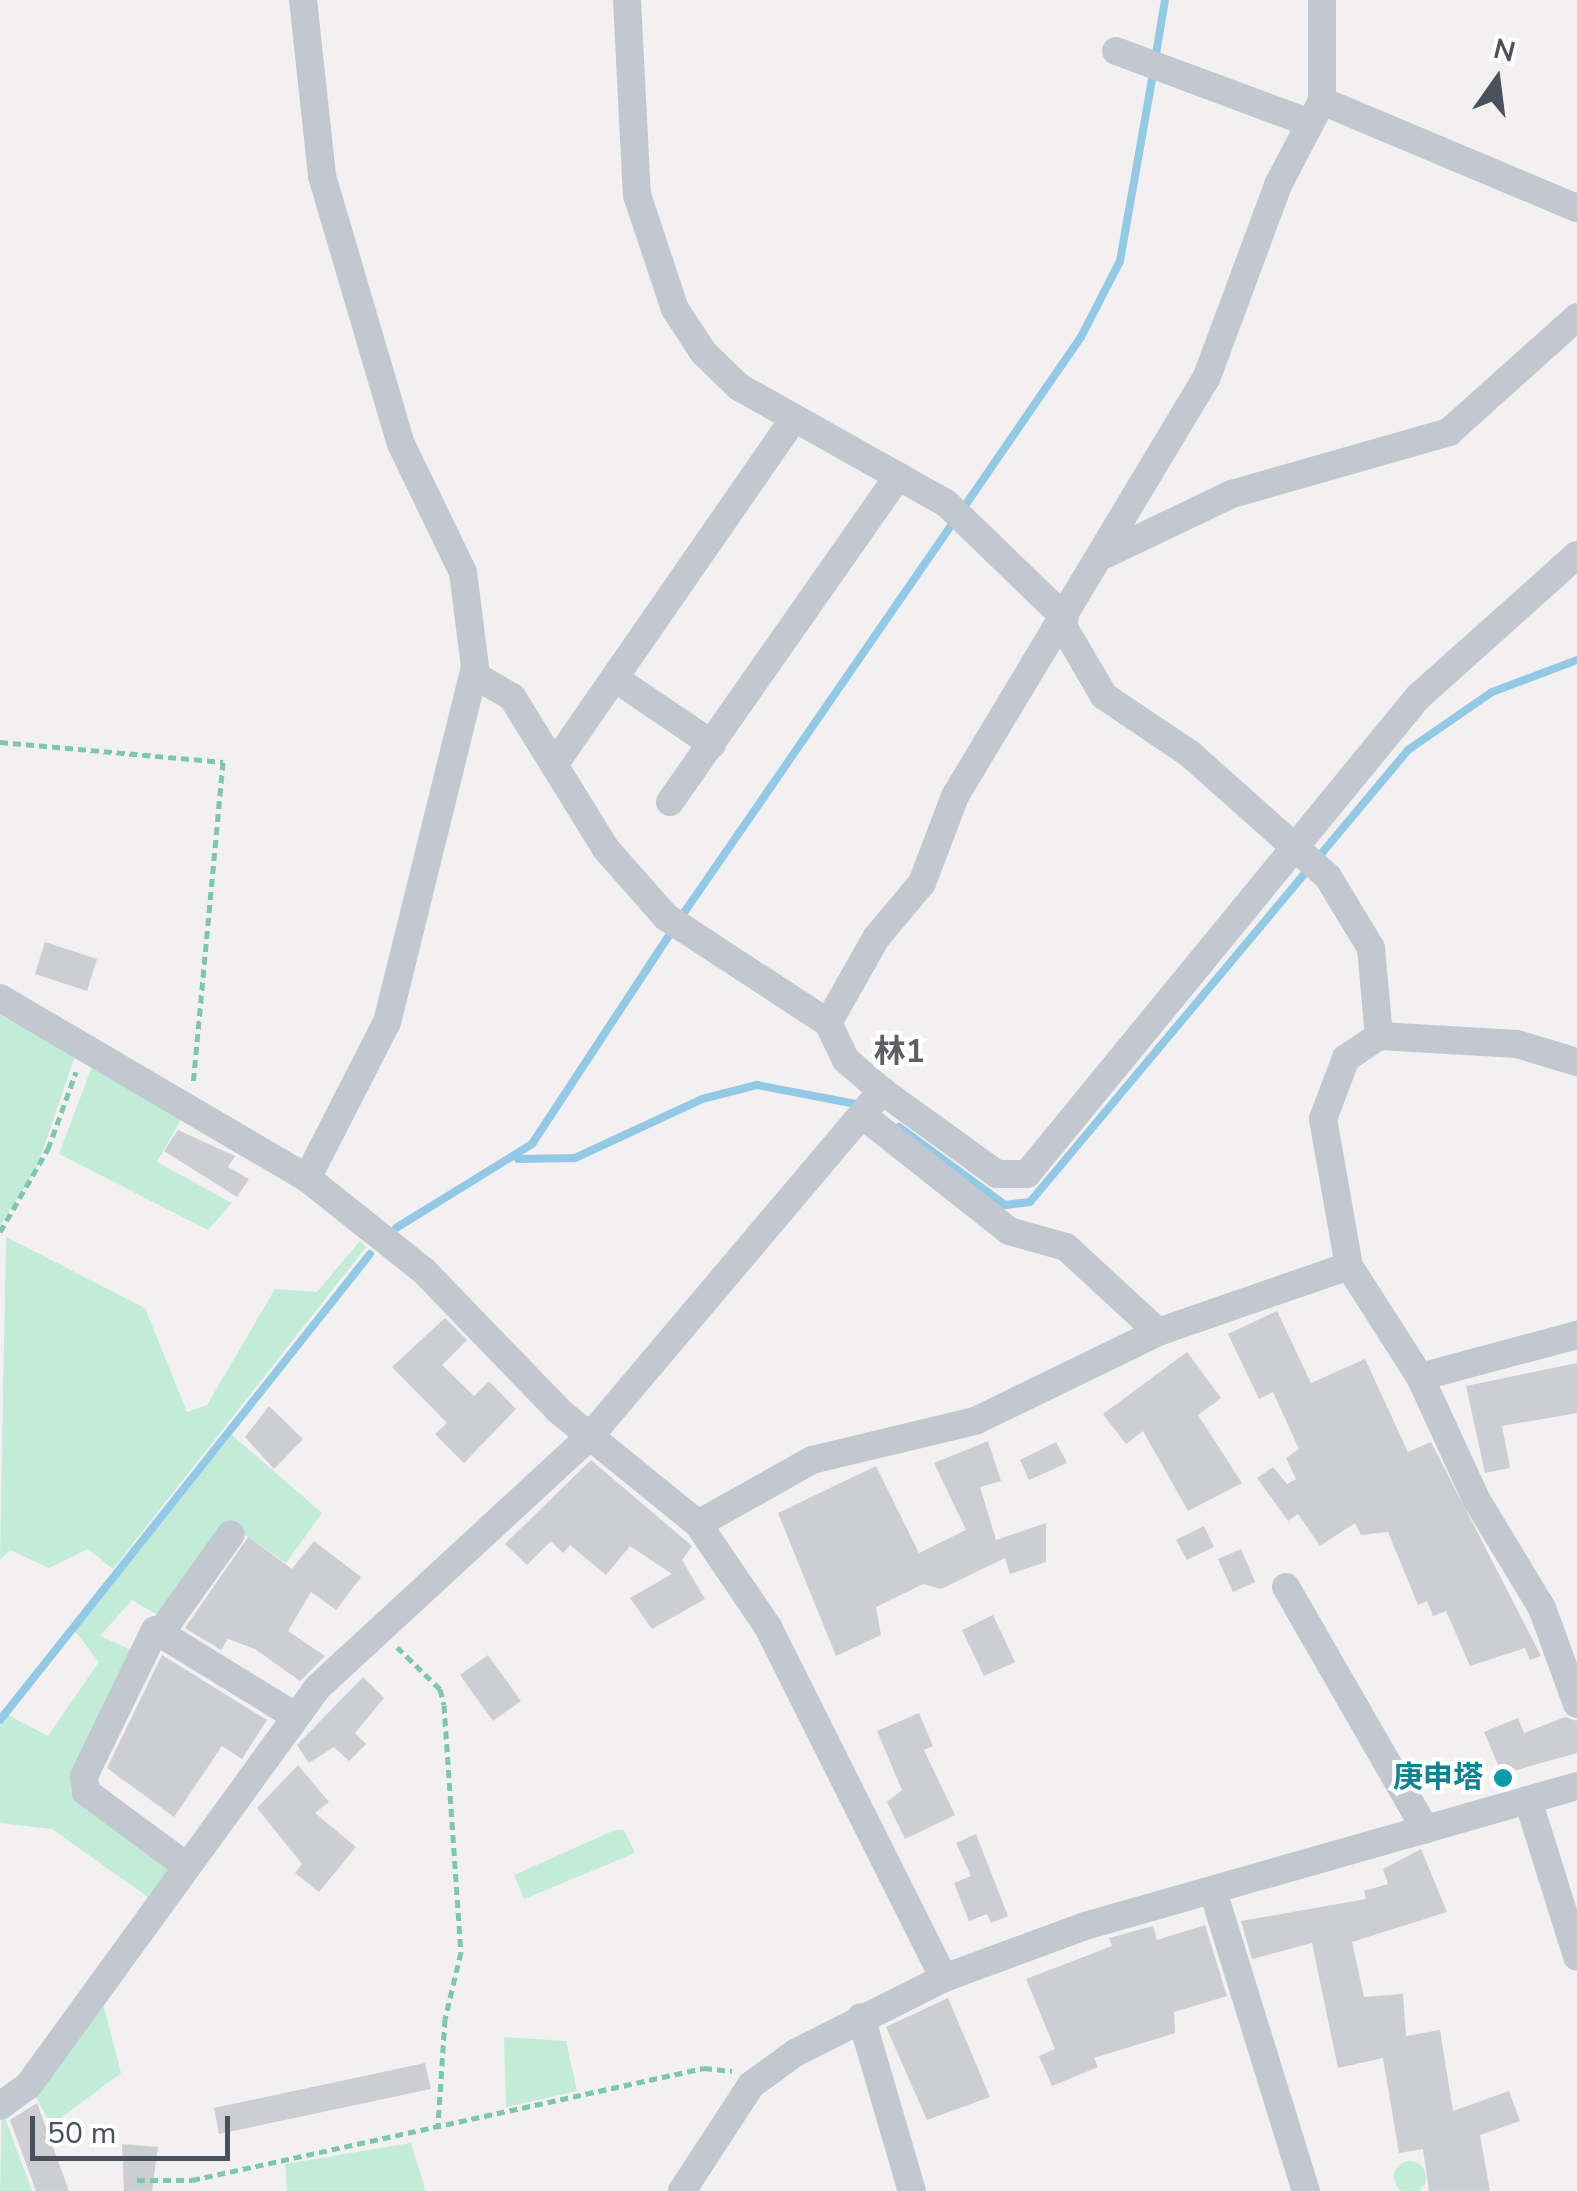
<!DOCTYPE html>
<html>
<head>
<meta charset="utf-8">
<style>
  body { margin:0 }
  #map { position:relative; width:1577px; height:2191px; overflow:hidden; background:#f2f0f0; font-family:"Nunito Sans","Noto Sans JP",sans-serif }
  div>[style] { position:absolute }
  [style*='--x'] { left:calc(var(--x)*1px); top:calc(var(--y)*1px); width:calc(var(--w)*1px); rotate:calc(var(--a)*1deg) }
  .green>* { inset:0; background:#c2ecd7 }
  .round { border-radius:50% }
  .stream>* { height:8px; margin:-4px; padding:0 4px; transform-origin:4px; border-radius:4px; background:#93c9e5 }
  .building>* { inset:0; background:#cdced4 }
  .path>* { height:5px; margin-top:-2.5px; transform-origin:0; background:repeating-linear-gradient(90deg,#7dc7ac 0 8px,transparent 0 13px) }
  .minor>* { height:28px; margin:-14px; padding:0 14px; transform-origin:14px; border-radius:14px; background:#c2c8d0 }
  .dots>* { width:28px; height:28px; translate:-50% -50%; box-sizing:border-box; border:5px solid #fff; border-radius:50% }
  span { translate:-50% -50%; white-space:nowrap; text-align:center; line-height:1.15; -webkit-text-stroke:8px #fff; paint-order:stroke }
  .culture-label { font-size:30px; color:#0d838f; font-weight:700 }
  .right { translate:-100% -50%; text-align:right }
  .neighbourhood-label { font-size:32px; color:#5d5f64; font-weight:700 }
  .north { position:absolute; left:1447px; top:30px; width:100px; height:100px; -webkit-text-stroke:8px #fff; paint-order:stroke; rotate:14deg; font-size:28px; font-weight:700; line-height:40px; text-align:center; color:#49515c }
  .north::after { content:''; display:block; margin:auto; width:35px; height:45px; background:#49515c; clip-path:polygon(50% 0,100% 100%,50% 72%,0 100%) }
  .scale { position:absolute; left:30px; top:2116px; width:200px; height:45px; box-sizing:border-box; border:5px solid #49515c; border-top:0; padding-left:12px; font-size:30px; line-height:35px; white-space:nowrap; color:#49515c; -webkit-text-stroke:8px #fff; paint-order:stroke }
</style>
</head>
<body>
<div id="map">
  <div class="green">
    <i style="clip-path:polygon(0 1015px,75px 1056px,37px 1167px,0 1226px)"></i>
    <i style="clip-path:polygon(93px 1064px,184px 1114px,157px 1162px,232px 1203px,208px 1230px,59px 1154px)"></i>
    <i style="clip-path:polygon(6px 1237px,145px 1308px,187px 1412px,207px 1405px,275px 1289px,317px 1292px,360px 1241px,366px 1247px,113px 1569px,88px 1549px,49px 1568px,10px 1550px,0 1560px)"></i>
    <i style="clip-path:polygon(232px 1435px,322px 1513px,286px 1563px,229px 1524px,161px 1617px,132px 1600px,100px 1636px,136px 1652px,76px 1769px,164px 1857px,171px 1873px,152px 1900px,52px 1829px,0 1823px,0 1726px,8px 1715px,48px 1736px,99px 1662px,75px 1631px)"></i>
    <i style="clip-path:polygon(615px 1830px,624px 1830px,635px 1853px,524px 1899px,514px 1875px)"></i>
    <i style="clip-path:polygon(102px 1999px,121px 2073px,51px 2125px,31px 2088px)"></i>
    <i style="clip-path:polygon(504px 2037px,566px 2041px,577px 2091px,506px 2107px)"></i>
    <i style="clip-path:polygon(2px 2110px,32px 2191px,0 2191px)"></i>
    <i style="clip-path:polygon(411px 2143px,426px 2191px,287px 2191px,285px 2164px)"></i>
    <i class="round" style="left:1394px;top:2161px;width:32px;height:32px"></i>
  </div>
  <div class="stream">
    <i style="--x:1155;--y:60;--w:61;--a:-80.5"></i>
    <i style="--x:962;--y:510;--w:210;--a:-55.5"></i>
    <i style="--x:1081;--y:337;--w:85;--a:-62.8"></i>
    <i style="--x:1120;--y:261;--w:190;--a:-80"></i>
    <i style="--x:681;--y:917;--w:481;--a:-55.4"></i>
    <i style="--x:899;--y:1127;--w:132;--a:36.3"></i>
    <i style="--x:1005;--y:1205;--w:25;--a:-7"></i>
    <i style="--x:1030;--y:1202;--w:589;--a:-50.09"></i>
    <i style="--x:1408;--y:750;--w:102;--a:-34.6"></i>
    <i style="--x:1492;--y:692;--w:91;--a:-20.6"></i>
    <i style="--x:518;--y:1159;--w:57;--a:-1"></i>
    <i style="--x:575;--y:1158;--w:140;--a:-24.9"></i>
    <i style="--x:702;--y:1099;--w:57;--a:-14.3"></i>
    <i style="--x:757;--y:1085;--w:106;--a:10.9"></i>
    <i style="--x:396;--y:1228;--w:160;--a:-31.7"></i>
    <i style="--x:532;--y:1144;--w:257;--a:-56.7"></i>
    <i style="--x:0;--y:1720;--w:595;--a:-51.55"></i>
  </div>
  <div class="building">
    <i style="clip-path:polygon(45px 942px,97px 959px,87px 991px,35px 974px)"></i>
    <i style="clip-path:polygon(178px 1130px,235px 1156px,228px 1167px,249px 1179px,237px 1197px,164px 1151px)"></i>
    <i style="clip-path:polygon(1277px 1311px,1311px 1383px,1365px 1359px,1408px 1452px,1431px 1442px,1541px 1656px,1530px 1660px,1525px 1648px,1470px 1666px,1446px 1611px,1433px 1616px,1427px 1601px,1418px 1605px,1388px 1532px,1361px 1535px,1355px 1523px,1320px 1546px,1298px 1514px,1288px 1521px,1257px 1478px,1273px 1467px,1287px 1484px,1296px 1479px,1286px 1458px,1299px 1449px,1273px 1392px,1259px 1399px,1228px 1334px)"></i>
    <i style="clip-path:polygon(445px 1318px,467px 1340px,442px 1365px,474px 1396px,489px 1381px,516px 1409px,464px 1463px,435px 1434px,447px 1423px,392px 1367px)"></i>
    <i style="clip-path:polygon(1187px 1352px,1221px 1398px,1198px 1415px,1242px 1483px,1188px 1511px,1143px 1431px,1126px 1444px,1103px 1414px)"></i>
    <i style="clip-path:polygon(1577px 1363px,1577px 1413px,1502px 1426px,1510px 1468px,1485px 1473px,1466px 1386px)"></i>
    <i style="clip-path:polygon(269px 1406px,303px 1439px,274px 1469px,245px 1437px)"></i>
    <i style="clip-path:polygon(988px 1441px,1001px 1481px,980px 1487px,996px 1540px,1046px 1523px,1046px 1562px,1010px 1574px,1005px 1558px,941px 1589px,923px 1584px,876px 1607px,881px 1635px,836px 1656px,778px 1513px,876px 1466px,919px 1553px,966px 1530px,934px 1463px)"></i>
    <i style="clip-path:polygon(1056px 1442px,1067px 1463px,1029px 1480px,1020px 1460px)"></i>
    <i style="clip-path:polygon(591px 1460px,692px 1546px,682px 1560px,705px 1599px,652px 1629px,630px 1598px,672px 1574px,630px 1546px,606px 1575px,570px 1545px,563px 1553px,551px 1541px,527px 1565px,505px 1544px)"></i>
    <i style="clip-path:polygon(1204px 1526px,1214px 1547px,1187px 1560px,1176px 1540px)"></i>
    <i style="clip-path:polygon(248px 1537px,292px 1569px,314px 1541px,361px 1577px,336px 1610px,311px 1592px,288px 1631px,325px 1656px,300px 1681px,255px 1649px,228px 1639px,221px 1650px,185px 1628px)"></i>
    <i style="clip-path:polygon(1241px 1549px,1255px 1582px,1233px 1592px,1218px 1559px)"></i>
    <i style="clip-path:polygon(993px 1615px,1015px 1662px,984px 1676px,962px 1630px)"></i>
    <i style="clip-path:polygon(162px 1655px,267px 1720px,242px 1759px,222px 1746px,174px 1817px,107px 1768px)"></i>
    <i style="clip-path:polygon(488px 1655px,521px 1701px,493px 1721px,460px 1675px)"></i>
    <i style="clip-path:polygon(363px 1677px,384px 1698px,355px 1733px,366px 1744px,349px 1761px,334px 1747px,309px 1763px,297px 1745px)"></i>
    <i style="clip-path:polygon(919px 1713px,933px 1746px,924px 1750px,955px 1815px,905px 1839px,887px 1802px,902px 1790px,877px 1731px)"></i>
    <i style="clip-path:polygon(1565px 1717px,1577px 1721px,1577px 1753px,1502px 1774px,1484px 1732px,1518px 1718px,1524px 1733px)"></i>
    <i style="clip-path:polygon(298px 1765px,329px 1802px,315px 1813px,356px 1847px,319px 1892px,295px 1873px,302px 1864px,257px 1808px)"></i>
    <i style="clip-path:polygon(976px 1834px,1008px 1916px,991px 1923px,987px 1914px,969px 1921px,954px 1883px,971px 1876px,956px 1843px)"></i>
    <i style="clip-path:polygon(1421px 1849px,1447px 1912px,1352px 1942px,1364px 1997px,1403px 1994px,1406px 2036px,1440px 2030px,1453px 2111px,1509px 2091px,1520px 2121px,1480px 2135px,1490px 2191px,1429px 2191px,1423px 2149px,1399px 2153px,1383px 2058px,1338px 2068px,1312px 1943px,1252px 1959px,1241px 1921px,1366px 1899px,1364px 1891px,1388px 1884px,1383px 1869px)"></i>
    <i style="clip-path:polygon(1205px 1925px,1227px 1996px,1174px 2012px,1175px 2033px,1094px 2058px,1098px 2067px,1052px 2086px,1039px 2056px,1055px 2049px,1026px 1979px,1112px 1946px,1109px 1938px,1153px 1926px,1157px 1940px)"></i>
    <i style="clip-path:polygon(948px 1998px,990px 2097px,927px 2120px,886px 2027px)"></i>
    <i style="clip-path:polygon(425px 2063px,431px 2089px,219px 2134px,214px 2108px)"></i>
    <i style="clip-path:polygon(37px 2103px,69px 2191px,36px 2191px,10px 2120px)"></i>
    <i style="clip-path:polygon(122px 2144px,158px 2147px,152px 2191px,124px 2191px)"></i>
  </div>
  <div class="path">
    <i style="--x:0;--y:742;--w:224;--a:5.1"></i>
    <i style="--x:223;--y:762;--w:323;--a:95.3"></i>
    <i style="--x:0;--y:1232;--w:96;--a:-60"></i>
    <i style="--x:48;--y:1149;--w:82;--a:-70"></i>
    <i style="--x:397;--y:1647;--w:60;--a:44.3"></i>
    <i style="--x:440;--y:1689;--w:16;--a:76"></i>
    <i style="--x:444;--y:1705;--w:248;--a:86.1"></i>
    <i style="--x:461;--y:1952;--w:69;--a:103.4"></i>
    <i style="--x:445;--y:2019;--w:106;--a:93.8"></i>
    <i style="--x:137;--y:2180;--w:55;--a:0"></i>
    <i style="--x:192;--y:2180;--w:524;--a:-12.34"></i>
    <i style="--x:704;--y:2068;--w:28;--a:6"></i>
  </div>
  <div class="minor">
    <i style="--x:303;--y:0;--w:177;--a:83.8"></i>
    <i style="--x:322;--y:176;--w:279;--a:73.6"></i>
    <i style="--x:401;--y:444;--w:142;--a:64.2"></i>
    <i style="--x:463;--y:572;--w:96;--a:82.8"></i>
    <i style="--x:475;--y:667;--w:366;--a:103.9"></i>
    <i style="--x:387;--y:1022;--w:175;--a:117.1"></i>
    <i style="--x:627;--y:0;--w:195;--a:87.1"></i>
    <i style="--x:637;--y:195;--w:120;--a:71.6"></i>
    <i style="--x:675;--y:309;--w:51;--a:56.9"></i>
    <i style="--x:703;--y:352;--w:50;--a:44.2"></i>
    <i style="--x:739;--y:387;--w:237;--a:29.3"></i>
    <i style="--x:946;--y:503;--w:165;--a:44"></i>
    <i style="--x:1116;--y:51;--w:204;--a:20.4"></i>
    <i style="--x:1322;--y:101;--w:101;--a:-90"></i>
    <i style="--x:1106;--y:554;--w:140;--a:-25.5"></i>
    <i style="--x:1232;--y:494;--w:226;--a:-15.9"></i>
    <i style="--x:1449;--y:432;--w:172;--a:-41.9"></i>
    <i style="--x:1063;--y:626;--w:81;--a:59.6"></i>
    <i style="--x:1104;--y:696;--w:104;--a:34"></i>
    <i style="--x:1190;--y:754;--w:185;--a:41.7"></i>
    <i style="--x:1328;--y:877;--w:83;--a:58.8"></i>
    <i style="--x:1371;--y:948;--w:88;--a:84.8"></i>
    <i style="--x:616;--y:679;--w:116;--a:34.1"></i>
    <i style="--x:554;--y:765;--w:421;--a:-55.3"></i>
    <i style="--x:670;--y:802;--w:398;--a:-55"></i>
    <i style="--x:0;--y:998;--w:356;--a:30.4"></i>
    <i style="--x:307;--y:1178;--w:149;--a:38.5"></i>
    <i style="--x:424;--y:1271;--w:194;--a:46"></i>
    <i style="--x:559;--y:1411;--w:179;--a:39.1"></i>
    <i style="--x:698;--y:1524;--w:125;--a:55.8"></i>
    <i style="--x:768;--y:1627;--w:393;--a:63.4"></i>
    <i style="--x:828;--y:1023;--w:98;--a:-60.5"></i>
    <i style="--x:876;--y:938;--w:72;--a:-50.1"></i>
    <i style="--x:922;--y:883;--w:93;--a:-69.2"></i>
    <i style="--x:955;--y:796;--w:487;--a:-59"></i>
    <i style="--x:1206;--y:379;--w:207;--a:-69.6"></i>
    <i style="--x:1278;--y:185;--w:95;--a:-62.4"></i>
    <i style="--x:1322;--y:101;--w:277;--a:22.8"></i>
    <i style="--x:1577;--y:1062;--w:63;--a:-163.3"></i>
    <i style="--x:1517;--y:1044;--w:138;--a:-176.7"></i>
    <i style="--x:1379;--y:1036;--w:40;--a:146"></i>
    <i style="--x:1346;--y:1058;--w:65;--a:110.7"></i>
    <i style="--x:1323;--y:1119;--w:149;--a:80"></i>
    <i style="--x:1349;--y:1266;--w:132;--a:57.4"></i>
    <i style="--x:1420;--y:1377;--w:134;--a:65.3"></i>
    <i style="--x:1476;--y:1499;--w:127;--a:58.8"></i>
    <i style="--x:1542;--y:1608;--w:102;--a:70"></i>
    <i style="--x:882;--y:1091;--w:142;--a:35.8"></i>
    <i style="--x:997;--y:1174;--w:30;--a:0"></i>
    <i style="--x:1027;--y:1174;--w:617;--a:-50.66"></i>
    <i style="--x:1418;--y:697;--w:213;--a:-41.8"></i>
    <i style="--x:866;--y:1118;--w:182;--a:38.3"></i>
    <i style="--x:1009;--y:1231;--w:59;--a:15.7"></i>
    <i style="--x:1066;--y:1247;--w:125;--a:42.7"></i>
    <i style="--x:1420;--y:1377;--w:163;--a:-15"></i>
    <i style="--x:698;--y:1524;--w:131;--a:-29.3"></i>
    <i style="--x:812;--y:1460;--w:168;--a:-13.5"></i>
    <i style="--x:975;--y:1421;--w:203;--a:-25.9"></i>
    <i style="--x:1158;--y:1332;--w:202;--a:-19.1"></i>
    <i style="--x:1286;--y:1587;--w:280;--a:60.1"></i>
    <i style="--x:161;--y:1632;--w:120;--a:-54.5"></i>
    <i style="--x:1528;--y:1800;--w:164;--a:72.6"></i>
    <i style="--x:185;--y:1865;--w:123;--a:-143.6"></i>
    <i style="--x:86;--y:1792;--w:16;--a:-97"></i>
    <i style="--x:84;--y:1776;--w:162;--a:-64.1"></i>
    <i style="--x:155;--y:1630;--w:164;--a:31.6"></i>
    <i style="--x:1213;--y:1891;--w:314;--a:72.8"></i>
    <i style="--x:861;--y:2017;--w:181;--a:73.7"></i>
    <i style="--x:0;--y:2106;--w:34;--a:-36"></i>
    <i style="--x:28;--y:2086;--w:492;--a:-54"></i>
    <i style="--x:317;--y:1688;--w:373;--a:-42.7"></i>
    <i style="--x:591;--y:1435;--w:451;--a:-49.8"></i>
    <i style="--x:882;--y:1091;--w:48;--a:-139.3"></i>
    <i style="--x:846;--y:1060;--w:41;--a:-115.9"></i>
    <i style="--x:828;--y:1023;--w:194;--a:-146.8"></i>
    <i style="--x:666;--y:917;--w:91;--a:-131.4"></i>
    <i style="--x:606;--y:849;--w:179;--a:-121.7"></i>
    <i style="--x:512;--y:697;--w:44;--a:-149.9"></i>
    <i style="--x:682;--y:2191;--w:126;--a:-56.9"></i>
    <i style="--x:751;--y:2085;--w:54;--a:-36"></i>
    <i style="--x:795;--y:2053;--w:167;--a:-26.7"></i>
    <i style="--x:944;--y:1978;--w:150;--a:-20.2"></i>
    <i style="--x:1085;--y:1926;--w:512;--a:-15.88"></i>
  </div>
  <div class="dots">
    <i style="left:1503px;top:1778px;background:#0f9aa8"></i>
  </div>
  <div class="culture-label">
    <span class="right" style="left:1483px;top:1778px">庚申塔</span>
  </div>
  <div class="neighbourhood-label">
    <span style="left:899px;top:1052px">林1</span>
  </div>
  <div class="north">N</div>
  <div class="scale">50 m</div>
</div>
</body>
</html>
